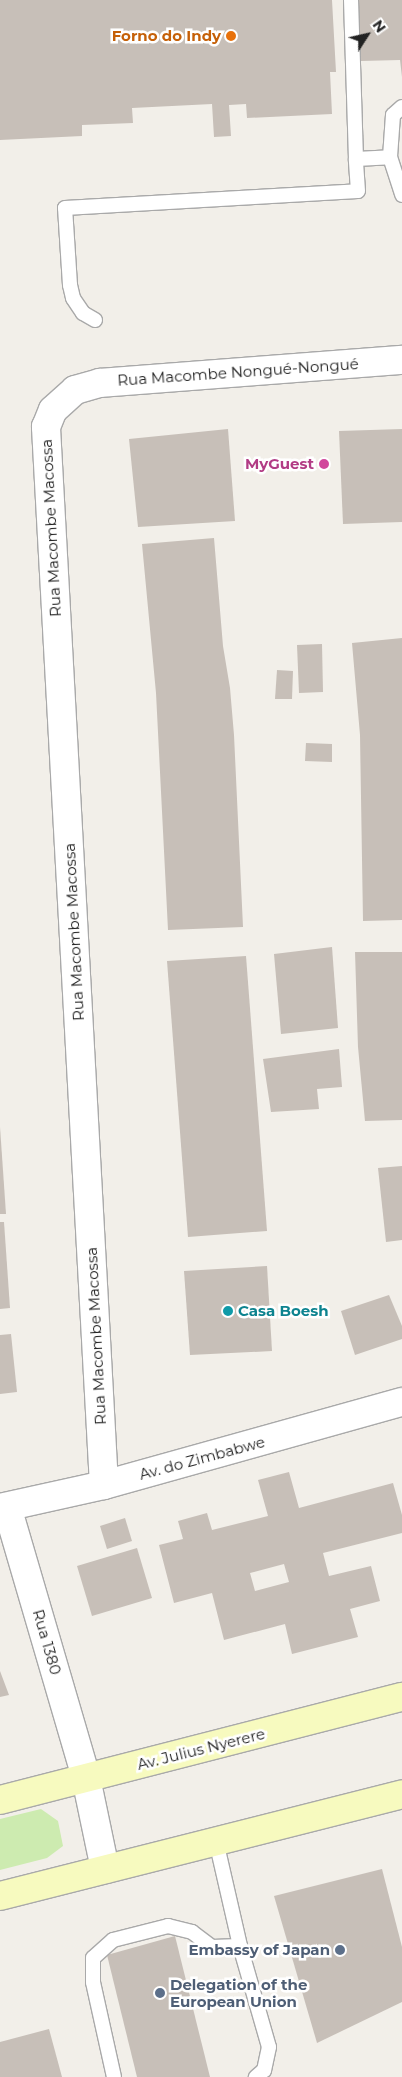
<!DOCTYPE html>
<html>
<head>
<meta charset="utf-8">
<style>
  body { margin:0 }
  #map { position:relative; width:402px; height:2077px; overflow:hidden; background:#f2efe9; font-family:Montserrat,sans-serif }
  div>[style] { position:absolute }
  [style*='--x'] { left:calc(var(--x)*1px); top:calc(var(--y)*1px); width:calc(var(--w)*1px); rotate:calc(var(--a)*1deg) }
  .grass>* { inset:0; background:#cdebb0 }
  .building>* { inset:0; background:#c7bfb8 }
  .roads { filter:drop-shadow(1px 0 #a9a9a9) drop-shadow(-1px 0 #a9a9a9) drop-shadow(0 1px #a9a9a9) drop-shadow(0 -1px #a9a9a9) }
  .lane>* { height:14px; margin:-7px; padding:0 7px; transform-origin:7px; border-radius:7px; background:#fff }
  .street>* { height:28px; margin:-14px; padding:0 14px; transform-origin:14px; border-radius:14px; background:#fff }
  .secondary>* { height:28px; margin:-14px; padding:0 14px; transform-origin:14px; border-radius:14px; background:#f7fabf }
  .dots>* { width:14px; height:14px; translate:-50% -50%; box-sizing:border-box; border:2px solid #fff; border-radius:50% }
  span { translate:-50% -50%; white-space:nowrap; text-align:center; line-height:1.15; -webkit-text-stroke:5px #fff; paint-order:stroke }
  .food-label { font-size:15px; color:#c56008; font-weight:700 }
  .right { translate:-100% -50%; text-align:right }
  .street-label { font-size:15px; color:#222 }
  .hotel-label { font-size:15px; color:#b23c85; font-weight:700 }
  .culture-label { font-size:15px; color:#0d838f; font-weight:700 }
  .left { translate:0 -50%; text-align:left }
  .service-label { font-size:15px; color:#4e5e75; font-weight:700 }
  .north { position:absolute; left:342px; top:10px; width:50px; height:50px; -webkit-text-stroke:4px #fff; paint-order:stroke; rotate:55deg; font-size:14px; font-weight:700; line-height:20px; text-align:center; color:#222 }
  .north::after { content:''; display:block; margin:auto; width:18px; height:22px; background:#222; clip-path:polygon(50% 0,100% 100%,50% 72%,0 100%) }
</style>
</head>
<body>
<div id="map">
  <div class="grass">
    <i style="clip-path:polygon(41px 1809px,58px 1821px,63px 1846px,47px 1858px,0 1870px,0 1819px)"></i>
  </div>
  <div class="building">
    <i style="clip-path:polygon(0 0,332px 0,336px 72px,330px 72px,332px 114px,247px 118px,246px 104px,229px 105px,231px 136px,214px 137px,212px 104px,132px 108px,133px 123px,82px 125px,82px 136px,0 140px)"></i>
    <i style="clip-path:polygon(358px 0,402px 0,402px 77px,400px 60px,361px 61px)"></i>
    <i style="clip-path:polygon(228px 429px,235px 521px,138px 527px,129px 439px)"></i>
    <i style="clip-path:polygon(402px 429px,402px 522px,343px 524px,339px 431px)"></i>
    <i style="clip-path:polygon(214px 538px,223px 646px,230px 688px,234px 735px,243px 927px,168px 930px,156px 693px,142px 544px)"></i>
    <i style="clip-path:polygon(402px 638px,402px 920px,363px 921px,360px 735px,352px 643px)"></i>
    <i style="clip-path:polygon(322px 644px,323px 692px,299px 693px,297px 645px)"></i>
    <i style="clip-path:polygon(277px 670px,293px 671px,292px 699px,275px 699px)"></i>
    <i style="clip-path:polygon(306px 743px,332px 744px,332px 762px,305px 761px)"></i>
    <i style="clip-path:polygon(332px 947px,338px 1028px,281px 1034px,274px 954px)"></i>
    <i style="clip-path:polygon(355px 952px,402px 952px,402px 1120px,365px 1121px,358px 1047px)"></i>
    <i style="clip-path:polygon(246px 956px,267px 1231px,188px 1237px,167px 961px)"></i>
    <i style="clip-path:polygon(339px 1049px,342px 1087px,317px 1089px,319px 1109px,271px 1112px,263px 1059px)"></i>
    <i style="clip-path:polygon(0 1127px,6px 1214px,0 1214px)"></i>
    <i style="clip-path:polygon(402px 1166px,402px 1240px,386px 1242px,378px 1168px)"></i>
    <i style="clip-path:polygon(0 1222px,4px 1222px,10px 1308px,0 1309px)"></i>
    <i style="clip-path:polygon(267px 1266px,272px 1351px,190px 1355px,184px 1271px)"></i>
    <i style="clip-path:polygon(389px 1295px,402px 1326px,402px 1339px,355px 1355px,341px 1311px)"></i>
    <i style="clip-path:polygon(11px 1334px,17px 1392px,0 1394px,0 1335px)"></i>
    <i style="clip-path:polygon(evenodd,289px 1472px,299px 1508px,393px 1483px,402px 1515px,402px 1533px,323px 1553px,329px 1576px,371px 1566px,380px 1601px,350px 1609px,358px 1637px,292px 1654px,285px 1624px,224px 1640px,212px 1593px,174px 1603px,159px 1545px,183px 1539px,178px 1521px,207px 1513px,212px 1530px,268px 1516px,258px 1480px,289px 1472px,284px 1564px,289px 1582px,255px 1591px,250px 1573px,284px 1564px)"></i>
    <i style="clip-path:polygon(125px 1518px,132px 1541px,107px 1549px,100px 1526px)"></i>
    <i style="clip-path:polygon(137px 1548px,152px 1598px,92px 1616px,77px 1566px)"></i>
    <i style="clip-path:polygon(0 1671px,9px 1695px,0 1697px)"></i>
    <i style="clip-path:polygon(382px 1869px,402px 1947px,402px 2002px,317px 2043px,274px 1896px)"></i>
    <i style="clip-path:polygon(175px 1936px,210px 2077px,137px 2077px,107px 1955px)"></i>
    <i style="clip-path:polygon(49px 2029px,62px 2077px,0 2077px,0 2042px)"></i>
  </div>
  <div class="roads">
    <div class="lane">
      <i style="--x:351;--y:0;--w:159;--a:88.2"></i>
      <i style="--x:402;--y:107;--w:12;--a:138"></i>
      <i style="--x:393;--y:115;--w:42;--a:94.1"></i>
      <i style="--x:390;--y:157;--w:40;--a:72"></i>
      <i style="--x:95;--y:320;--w:14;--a:-150"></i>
      <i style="--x:83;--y:313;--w:18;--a:-124"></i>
      <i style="--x:73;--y:298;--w:13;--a:-103"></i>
      <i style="--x:70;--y:285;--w:77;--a:-93.7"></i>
      <i style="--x:65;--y:208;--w:293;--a:-3.3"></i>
      <i style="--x:358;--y:191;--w:32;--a:-94"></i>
      <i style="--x:356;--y:159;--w:34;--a:-3"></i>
      <i style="--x:216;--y:1841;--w:108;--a:77.1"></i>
      <i style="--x:240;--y:1946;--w:105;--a:74"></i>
      <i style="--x:269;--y:2047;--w:24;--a:102"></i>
      <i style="--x:264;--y:2070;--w:11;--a:139"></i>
      <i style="--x:114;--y:2077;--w:97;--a:-102.5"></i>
      <i style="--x:93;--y:1982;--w:24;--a:-90"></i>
      <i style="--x:93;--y:1958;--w:27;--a:-42"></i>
      <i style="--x:113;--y:1940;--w:57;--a:-14.3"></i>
      <i style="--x:168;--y:1926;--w:25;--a:14"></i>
      <i style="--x:192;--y:1932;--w:25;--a:37"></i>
      <i style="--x:212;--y:1947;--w:28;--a:-2"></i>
    </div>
    <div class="street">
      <i style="--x:104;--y:1485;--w:1060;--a:-93.14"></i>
      <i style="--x:46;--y:427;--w:18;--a:-68"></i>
      <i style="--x:53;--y:410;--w:30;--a:-42"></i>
      <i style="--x:75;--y:390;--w:26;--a:-16"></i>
      <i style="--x:100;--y:383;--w:303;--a:-4.4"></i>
      <i style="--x:7;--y:1507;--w:282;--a:73.7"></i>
      <i style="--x:86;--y:1778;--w:93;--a:78.2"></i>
      <i style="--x:0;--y:1508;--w:107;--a:-12.5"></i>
      <i style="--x:104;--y:1485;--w:309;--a:-15.6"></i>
    </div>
    <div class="secondary">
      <i style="--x:0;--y:1800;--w:415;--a:-14.4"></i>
      <i style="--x:0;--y:1896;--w:415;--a:-14.2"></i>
    </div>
  </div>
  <div class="dots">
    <i style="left:231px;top:36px;background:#e8710a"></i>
    <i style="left:324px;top:464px;background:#d1479c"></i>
    <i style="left:228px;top:1311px;background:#0f9aa8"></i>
    <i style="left:340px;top:1950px;background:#5c6f8a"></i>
    <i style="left:160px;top:1993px;background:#5c6f8a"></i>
  </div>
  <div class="food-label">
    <span class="right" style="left:221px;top:36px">Forno do Indy</span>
  </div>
  <div class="street-label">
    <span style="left:238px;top:372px;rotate:-4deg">Rua Macombe Nongué-Nongué</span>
    <span style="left:51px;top:528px;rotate:-93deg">Rua Macombe Macossa</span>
    <span style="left:74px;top:932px;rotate:-93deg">Rua Macombe Macossa</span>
    <span style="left:96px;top:1336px;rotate:-93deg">Rua Macombe Macossa</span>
    <span style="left:202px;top:1458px;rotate:-15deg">Av. do Zimbabwe</span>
    <span style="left:47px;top:1642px;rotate:74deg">Rua 1380</span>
    <span style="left:201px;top:1749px;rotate:-14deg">Av. Julius Nyerere</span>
  </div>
  <div class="hotel-label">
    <span class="right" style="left:314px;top:464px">MyGuest</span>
  </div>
  <div class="culture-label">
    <span class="left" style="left:238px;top:1311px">Casa Boesh</span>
  </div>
  <div class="service-label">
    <span class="right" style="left:330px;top:1950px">Embassy of Japan</span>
    <span class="left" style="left:170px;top:1993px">Delegation of the<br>European Union</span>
  </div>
  <div class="north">N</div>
</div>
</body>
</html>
